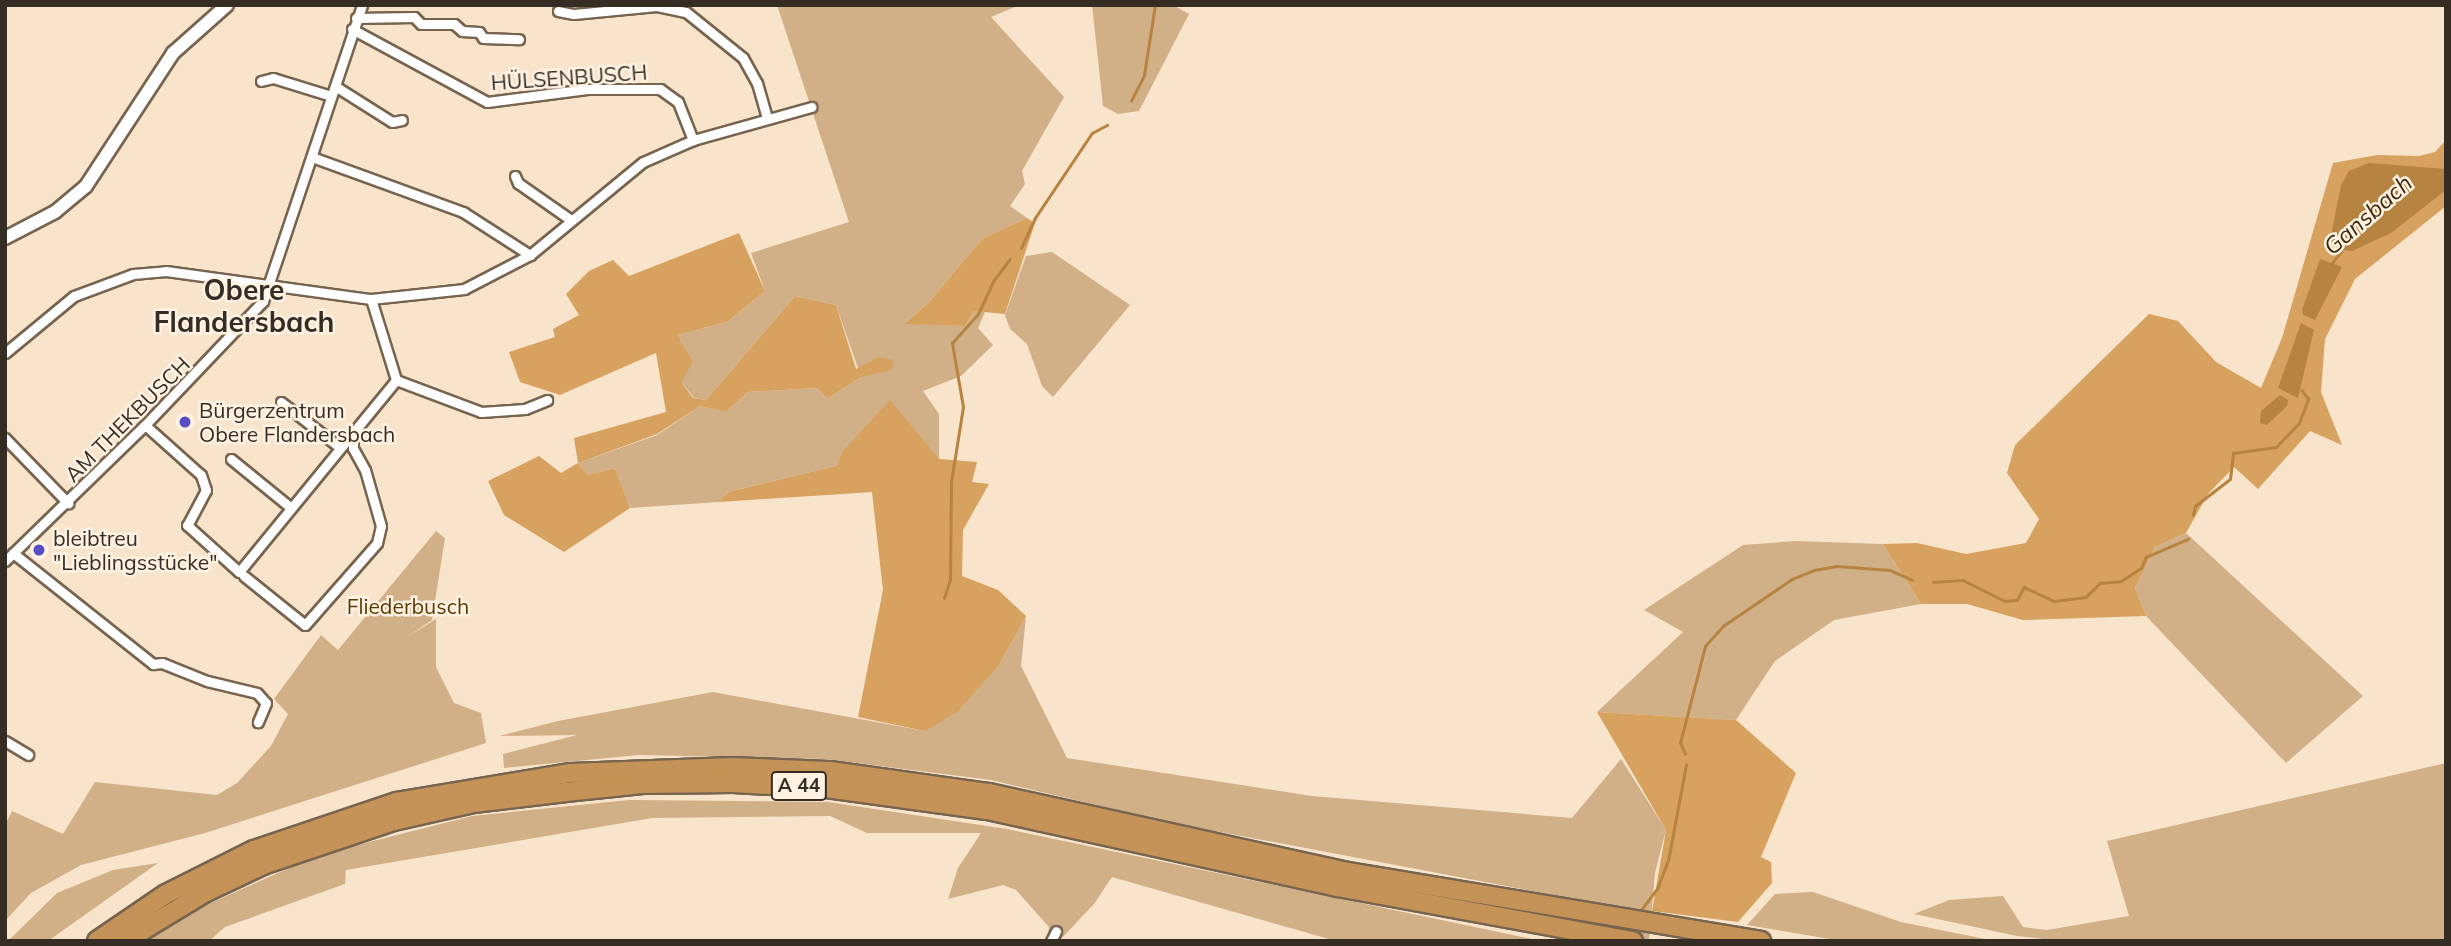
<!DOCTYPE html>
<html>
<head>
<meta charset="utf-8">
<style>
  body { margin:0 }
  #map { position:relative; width:2451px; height:946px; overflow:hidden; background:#f8e3cb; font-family:Mulish,sans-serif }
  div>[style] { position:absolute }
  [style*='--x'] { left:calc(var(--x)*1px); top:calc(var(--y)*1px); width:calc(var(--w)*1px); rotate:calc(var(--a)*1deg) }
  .green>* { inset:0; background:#d1b088 }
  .forest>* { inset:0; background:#d7a15f }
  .water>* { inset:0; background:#b68340 }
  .stream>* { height:2.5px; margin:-1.25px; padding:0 1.25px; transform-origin:1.25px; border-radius:1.25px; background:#b68340 }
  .roads { filter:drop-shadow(2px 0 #77644f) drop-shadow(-2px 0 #77644f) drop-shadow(0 2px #77644f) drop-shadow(0 -2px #77644f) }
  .street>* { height:9px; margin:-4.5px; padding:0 4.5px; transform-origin:4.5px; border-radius:4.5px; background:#fff }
  .secondary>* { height:12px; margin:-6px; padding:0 6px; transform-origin:6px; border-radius:6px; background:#fff }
  .highway>* { height:18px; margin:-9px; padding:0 9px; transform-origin:9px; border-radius:9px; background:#c59357 }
  .dots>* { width:19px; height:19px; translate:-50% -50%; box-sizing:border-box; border:4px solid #fff2e3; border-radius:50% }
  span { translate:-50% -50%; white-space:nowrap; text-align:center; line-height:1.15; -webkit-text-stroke:5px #fff2e3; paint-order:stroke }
  .shield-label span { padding:2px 5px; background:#fff2e3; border:2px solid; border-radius:5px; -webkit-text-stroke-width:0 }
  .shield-label { font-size:19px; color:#352d23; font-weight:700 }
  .street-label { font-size:21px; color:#352d23 }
  .poi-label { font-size:21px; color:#352d23 }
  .left { translate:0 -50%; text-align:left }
  .park-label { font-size:21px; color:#5d3a02 }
  .water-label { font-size:23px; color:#402a0c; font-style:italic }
  .district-label { font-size:28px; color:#352d23; font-weight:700 }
  .frame { position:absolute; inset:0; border:7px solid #352d23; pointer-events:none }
</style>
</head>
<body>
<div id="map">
  <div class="green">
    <i style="clip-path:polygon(777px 5px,1020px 5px,991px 17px,1064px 97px,1022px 171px,1025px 184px,1010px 206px,1027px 218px,982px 239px,928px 303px,905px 323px,965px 326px,974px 311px,985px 312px,978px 328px,993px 345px,961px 376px,923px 391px,939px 414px,939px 459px,842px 452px,836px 466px,728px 492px,719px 502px,630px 508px,615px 468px,588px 475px,578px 463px,657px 435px,700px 406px,726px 412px,748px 392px,817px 388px,827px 399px,861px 377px,836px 305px,795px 296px,706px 400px,694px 398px,681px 382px,677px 335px,727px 322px,765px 291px,751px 253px,849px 222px)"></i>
    <i style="clip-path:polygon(1092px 5px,1173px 5px,1189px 14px,1139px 111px,1118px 114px,1103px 106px)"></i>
    <i style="clip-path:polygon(1052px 252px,1130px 305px,1053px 397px,1042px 386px,1027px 344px,1010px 329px,1005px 315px,1026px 256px)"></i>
    <i style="clip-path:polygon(436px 531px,445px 538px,432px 620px,407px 637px,436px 619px,436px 667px,454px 703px,481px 713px,486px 743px,205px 833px,81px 865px,31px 893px,5px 921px,5px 825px,12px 811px,63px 834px,95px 782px,217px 795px,237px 783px,271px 746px,288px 714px,274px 699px,321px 635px,338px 650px)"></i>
    <i style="clip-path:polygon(2186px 533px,2363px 696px,2286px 763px,2146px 616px,2135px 588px,2155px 547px)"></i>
    <i style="clip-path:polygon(1795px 541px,1883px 544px,1921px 604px,1834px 620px,1775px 661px,1736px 720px,1597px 712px,1683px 632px,1644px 610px,1743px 545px)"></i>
    <i style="clip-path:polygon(1026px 616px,1021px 666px,1067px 758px,1312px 796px,1572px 818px,1621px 759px,1666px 830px,1655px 873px,1649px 941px,1575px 941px,1585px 901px,1173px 823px,991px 780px,825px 759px,639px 755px,504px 768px,503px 754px,577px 735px,499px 736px,558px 721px,713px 692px,925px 731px,999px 665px)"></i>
    <i style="clip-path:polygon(2446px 763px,2446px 941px,2063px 941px,2017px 936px,1914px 914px,1949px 900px,2003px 896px,2023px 927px,2047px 930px,2129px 916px,2107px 841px)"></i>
    <i style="clip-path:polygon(629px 800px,828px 802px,1007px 829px,1542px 941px,1336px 941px,1112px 877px,1094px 904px,1059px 941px,1047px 941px,1049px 927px,1016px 890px,1003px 885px,948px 899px,958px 868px,981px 833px,867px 833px,830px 816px,652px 818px,346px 870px,345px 884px,225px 927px,209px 941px,148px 941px,173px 920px,318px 855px,472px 816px)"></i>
    <i style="clip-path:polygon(158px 863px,48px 941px,8px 941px,57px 893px,113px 870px)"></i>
    <i style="clip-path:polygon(1813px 892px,1901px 922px,1995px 941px,1842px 941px,1747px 925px,1775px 894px)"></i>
  </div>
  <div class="forest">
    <i style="clip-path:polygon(2446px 140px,2446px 206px,2355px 279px,2325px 339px,2321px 392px,2342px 445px,2310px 431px,2258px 489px,2234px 467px,2208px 494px,2186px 533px,2155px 547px,2135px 588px,2146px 616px,2023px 620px,1967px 604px,1921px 604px,1883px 544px,1917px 543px,1966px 554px,2026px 543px,2039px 519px,2007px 473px,2015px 445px,2149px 314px,2178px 321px,2216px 362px,2261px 388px,2282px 338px,2333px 163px,2377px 155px,2419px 156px,2435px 152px)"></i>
    <i style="clip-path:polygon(1027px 218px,1035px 223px,1005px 314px,974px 311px,965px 326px,904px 324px,928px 303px,982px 239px)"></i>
    <i style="clip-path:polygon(739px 233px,765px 291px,727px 322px,677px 335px,693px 362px,681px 382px,693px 398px,706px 400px,795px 296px,836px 305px,856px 369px,878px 357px,893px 360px,892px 370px,861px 377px,827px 399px,817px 388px,748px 392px,726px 412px,700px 406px,657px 434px,578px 463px,588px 475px,615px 468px,630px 508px,564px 552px,504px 515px,488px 481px,539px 456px,561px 473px,578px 463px,574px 438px,666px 412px,656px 353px,560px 395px,520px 382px,509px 352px,555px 337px,553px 329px,579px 315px,566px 294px,589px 271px,613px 260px,629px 276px)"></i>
    <i style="clip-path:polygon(890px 400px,939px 459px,977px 462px,972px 482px,989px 484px,963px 530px,962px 576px,998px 590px,1026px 616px,999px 665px,957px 712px,925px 731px,858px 717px,883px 590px,872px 492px,719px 502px,728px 492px,836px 466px,842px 452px)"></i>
    <i style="clip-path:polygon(1597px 712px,1736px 720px,1796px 773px,1761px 857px,1771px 862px,1772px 883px,1738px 922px,1652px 911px,1666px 830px)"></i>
  </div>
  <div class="water">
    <i style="clip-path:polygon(2369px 163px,2446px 169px,2446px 190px,2391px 233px,2352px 251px,2342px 250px,2330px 241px,2341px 185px,2349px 171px)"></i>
    <i style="clip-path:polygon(2320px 259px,2342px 267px,2315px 320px,2303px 315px,2302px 310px)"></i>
    <i style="clip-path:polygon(2301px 323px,2314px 330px,2298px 398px,2278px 388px)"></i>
    <i style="clip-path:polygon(2280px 395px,2288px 400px,2287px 406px,2267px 425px,2260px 423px,2261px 411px)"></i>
  </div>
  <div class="stream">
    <i style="--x:1131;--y:101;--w:29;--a:-63"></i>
    <i style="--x:1144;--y:75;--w:71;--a:-81.1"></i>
    <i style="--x:1021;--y:248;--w:33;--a:-65"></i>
    <i style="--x:1035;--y:218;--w:102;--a:-56.2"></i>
    <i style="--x:1092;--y:133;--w:17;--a:-28"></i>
    <i style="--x:2332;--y:263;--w:18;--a:-52"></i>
    <i style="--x:2193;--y:515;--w:9;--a:-77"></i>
    <i style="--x:2195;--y:506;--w:44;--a:-37.6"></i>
    <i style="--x:2230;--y:479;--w:26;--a:-83"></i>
    <i style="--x:2233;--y:453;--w:43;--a:-7.9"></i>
    <i style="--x:2276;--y:447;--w:33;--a:-46"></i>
    <i style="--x:2299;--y:423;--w:26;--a:-69"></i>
    <i style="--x:2308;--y:399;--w:10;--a:-127"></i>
    <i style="--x:1933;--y:582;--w:30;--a:-4"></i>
    <i style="--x:1963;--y:580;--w:47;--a:26.6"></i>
    <i style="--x:2005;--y:601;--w:12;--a:-5"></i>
    <i style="--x:2017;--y:600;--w:15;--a:-62"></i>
    <i style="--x:2024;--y:587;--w:33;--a:25"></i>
    <i style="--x:2054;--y:601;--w:32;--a:-7"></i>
    <i style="--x:2086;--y:597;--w:20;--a:-45"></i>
    <i style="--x:2100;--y:583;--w:21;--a:-5"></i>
    <i style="--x:2121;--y:581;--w:24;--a:-33"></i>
    <i style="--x:2141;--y:568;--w:12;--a:-66"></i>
    <i style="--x:2146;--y:557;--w:46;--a:-23.2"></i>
    <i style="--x:944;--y:598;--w:19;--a:-72"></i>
    <i style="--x:950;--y:580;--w:98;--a:-89.4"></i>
    <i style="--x:951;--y:482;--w:76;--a:-80.9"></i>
    <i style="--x:963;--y:407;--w:65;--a:-99.8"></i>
    <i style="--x:952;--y:343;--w:39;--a:-48"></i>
    <i style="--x:978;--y:314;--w:38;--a:-65"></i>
    <i style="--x:994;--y:280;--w:26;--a:-53"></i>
    <i style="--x:1685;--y:754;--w:12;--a:-114"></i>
    <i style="--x:1680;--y:743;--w:100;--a:-75.5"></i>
    <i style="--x:1705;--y:646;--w:27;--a:-48"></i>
    <i style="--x:1723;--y:626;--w:83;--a:-34.3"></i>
    <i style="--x:1792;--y:579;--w:24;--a:-22"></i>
    <i style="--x:1814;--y:570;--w:23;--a:-10"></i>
    <i style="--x:1837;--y:566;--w:53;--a:4.3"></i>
    <i style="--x:1890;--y:570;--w:24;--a:24"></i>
    <i style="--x:1638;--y:914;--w:31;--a:-53"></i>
    <i style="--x:1657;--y:889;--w:30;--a:-69"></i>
    <i style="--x:1668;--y:861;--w:98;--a:-79.4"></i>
  </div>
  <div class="roads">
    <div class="street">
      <i style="--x:558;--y:11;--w:16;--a:11"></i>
      <i style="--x:574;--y:14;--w:83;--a:-5.5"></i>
      <i style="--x:657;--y:6;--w:30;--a:12"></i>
      <i style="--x:686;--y:12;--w:73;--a:38.9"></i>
      <i style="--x:743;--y:58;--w:29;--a:61"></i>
      <i style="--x:757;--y:83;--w:37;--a:74"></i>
      <i style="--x:356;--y:18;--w:58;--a:-1"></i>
      <i style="--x:414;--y:17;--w:10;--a:45"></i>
      <i style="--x:421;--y:24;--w:33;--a:0"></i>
      <i style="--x:454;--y:24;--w:11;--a:41"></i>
      <i style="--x:462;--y:31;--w:17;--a:3"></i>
      <i style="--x:479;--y:32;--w:7;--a:56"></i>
      <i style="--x:483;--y:38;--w:36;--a:2"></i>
      <i style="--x:352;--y:29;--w:153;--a:28.4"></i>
      <i style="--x:487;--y:102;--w:101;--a:-7.4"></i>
      <i style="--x:587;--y:89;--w:73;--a:0"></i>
      <i style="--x:660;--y:89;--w:22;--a:36"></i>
      <i style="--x:678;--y:102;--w:41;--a:68.5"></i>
      <i style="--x:261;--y:81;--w:12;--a:-14"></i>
      <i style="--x:273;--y:78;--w:61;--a:17.2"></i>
      <i style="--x:335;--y:86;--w:67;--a:32.3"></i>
      <i style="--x:392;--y:122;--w:10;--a:-11"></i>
      <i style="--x:312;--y:157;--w:161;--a:20"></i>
      <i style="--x:463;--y:212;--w:80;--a:32.7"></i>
      <i style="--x:515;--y:176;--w:8;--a:67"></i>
      <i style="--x:518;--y:183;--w:65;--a:34.9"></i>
      <i style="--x:371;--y:299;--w:85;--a:72.8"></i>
      <i style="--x:396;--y:380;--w:91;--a:20.6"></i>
      <i style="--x:481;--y:412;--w:44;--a:-3.9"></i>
      <i style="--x:525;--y:409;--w:24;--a:-22"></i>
      <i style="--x:5;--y:353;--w:89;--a:-39.6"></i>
      <i style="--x:74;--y:296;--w:63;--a:-20.4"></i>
      <i style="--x:133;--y:274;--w:33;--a:-5"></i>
      <i style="--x:166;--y:271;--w:207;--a:7.8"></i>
      <i style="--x:371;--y:299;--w:94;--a:-6.1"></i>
      <i style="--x:464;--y:289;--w:74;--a:-27.3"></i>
      <i style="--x:530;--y:255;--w:146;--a:-39.5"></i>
      <i style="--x:643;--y:162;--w:55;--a:-23.7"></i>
      <i style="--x:693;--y:140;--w:123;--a:-15.6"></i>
      <i style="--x:281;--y:402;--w:72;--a:37.7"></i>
      <i style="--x:145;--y:425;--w:75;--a:41.8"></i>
      <i style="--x:201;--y:475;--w:16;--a:72"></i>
      <i style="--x:206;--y:490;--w:40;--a:118"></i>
      <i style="--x:187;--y:525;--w:70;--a:42.1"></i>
      <i style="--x:239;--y:572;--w:248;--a:-50.7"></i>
      <i style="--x:5;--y:438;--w:91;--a:45.9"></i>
      <i style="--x:231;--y:459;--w:76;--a:39.1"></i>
      <i style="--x:13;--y:553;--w:179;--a:38.4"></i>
      <i style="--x:153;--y:664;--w:9;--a:-6"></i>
      <i style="--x:162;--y:663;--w:48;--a:21.8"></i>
      <i style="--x:207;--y:681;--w:51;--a:13.5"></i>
      <i style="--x:257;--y:693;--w:13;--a:48"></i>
      <i style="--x:266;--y:703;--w:21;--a:113"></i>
      <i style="--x:5;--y:561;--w:195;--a:-44.2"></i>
      <i style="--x:145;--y:425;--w:171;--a:-46.4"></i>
      <i style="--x:263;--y:301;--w:312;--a:-71.5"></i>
      <i style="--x:244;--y:576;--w:78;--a:38.8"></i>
      <i style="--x:305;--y:625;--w:109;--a:-48.7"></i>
      <i style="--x:377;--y:543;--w:17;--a:-77"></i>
      <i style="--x:381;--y:526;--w:58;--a:-105.9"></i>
      <i style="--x:365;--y:470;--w:25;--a:-119"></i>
      <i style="--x:353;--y:448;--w:14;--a:-90"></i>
      <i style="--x:5;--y:741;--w:27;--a:31"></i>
      <i style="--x:1051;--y:941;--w:11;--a:-63"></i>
    </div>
    <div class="secondary">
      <i style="--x:5;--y:238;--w:56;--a:-27.5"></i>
      <i style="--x:55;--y:212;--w:40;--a:-40"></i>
      <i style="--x:86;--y:186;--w:159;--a:-56.8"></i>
      <i style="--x:173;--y:53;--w:72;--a:-41.6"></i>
    </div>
    <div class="highway">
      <i style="--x:97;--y:941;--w:83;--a:-34.3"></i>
      <i style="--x:166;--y:894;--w:98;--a:-26.6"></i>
      <i style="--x:254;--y:850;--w:151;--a:-18.6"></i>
      <i style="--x:397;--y:802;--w:176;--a:-9.5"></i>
      <i style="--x:571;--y:773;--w:161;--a:-2.1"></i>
      <i style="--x:732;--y:767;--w:98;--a:2.3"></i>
      <i style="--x:830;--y:771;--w:161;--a:7.9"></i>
      <i style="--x:989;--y:793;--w:362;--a:12.4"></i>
      <i style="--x:1343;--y:871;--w:424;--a:9.5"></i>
      <i style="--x:125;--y:941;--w:95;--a:-31.2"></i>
      <i style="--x:206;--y:892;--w:63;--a:-25.3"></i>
      <i style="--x:263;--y:865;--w:138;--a:-18.6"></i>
      <i style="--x:394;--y:821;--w:82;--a:-12.7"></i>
      <i style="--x:474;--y:803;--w:93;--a:-6.8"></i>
      <i style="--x:566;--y:792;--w:77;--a:-5.9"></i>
      <i style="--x:643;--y:784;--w:90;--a:-0.6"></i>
      <i style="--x:733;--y:783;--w:93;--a:3.1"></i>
      <i style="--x:826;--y:788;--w:162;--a:7.8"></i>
      <i style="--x:987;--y:810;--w:359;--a:12.4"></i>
      <i style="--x:1338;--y:887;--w:300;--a:10.4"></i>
    </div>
  </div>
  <div class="dots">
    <i style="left:185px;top:422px;background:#574ec6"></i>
    <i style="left:39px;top:550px;background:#574ec6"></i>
  </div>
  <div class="shield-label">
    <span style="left:799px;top:786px">A 44</span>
  </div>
  <div class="street-label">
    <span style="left:569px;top:77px;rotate:-4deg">HÜLSENBUSCH</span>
    <span style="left:127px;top:419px;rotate:-45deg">AM THEKBUSCH</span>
  </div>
  <div class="poi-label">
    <span class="left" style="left:199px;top:422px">Bürgerzentrum<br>Obere Flandersbach</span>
    <span class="left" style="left:53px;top:550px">bleibtreu<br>"Lieblingsstücke"</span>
  </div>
  <div class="park-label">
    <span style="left:408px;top:606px">Fliederbusch</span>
  </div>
  <div class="water-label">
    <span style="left:2368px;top:215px;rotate:-41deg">Gansbach</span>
  </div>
  <div class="district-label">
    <span style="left:244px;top:306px">Obere<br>Flandersbach</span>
  </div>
  <div class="frame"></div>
</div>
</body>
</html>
